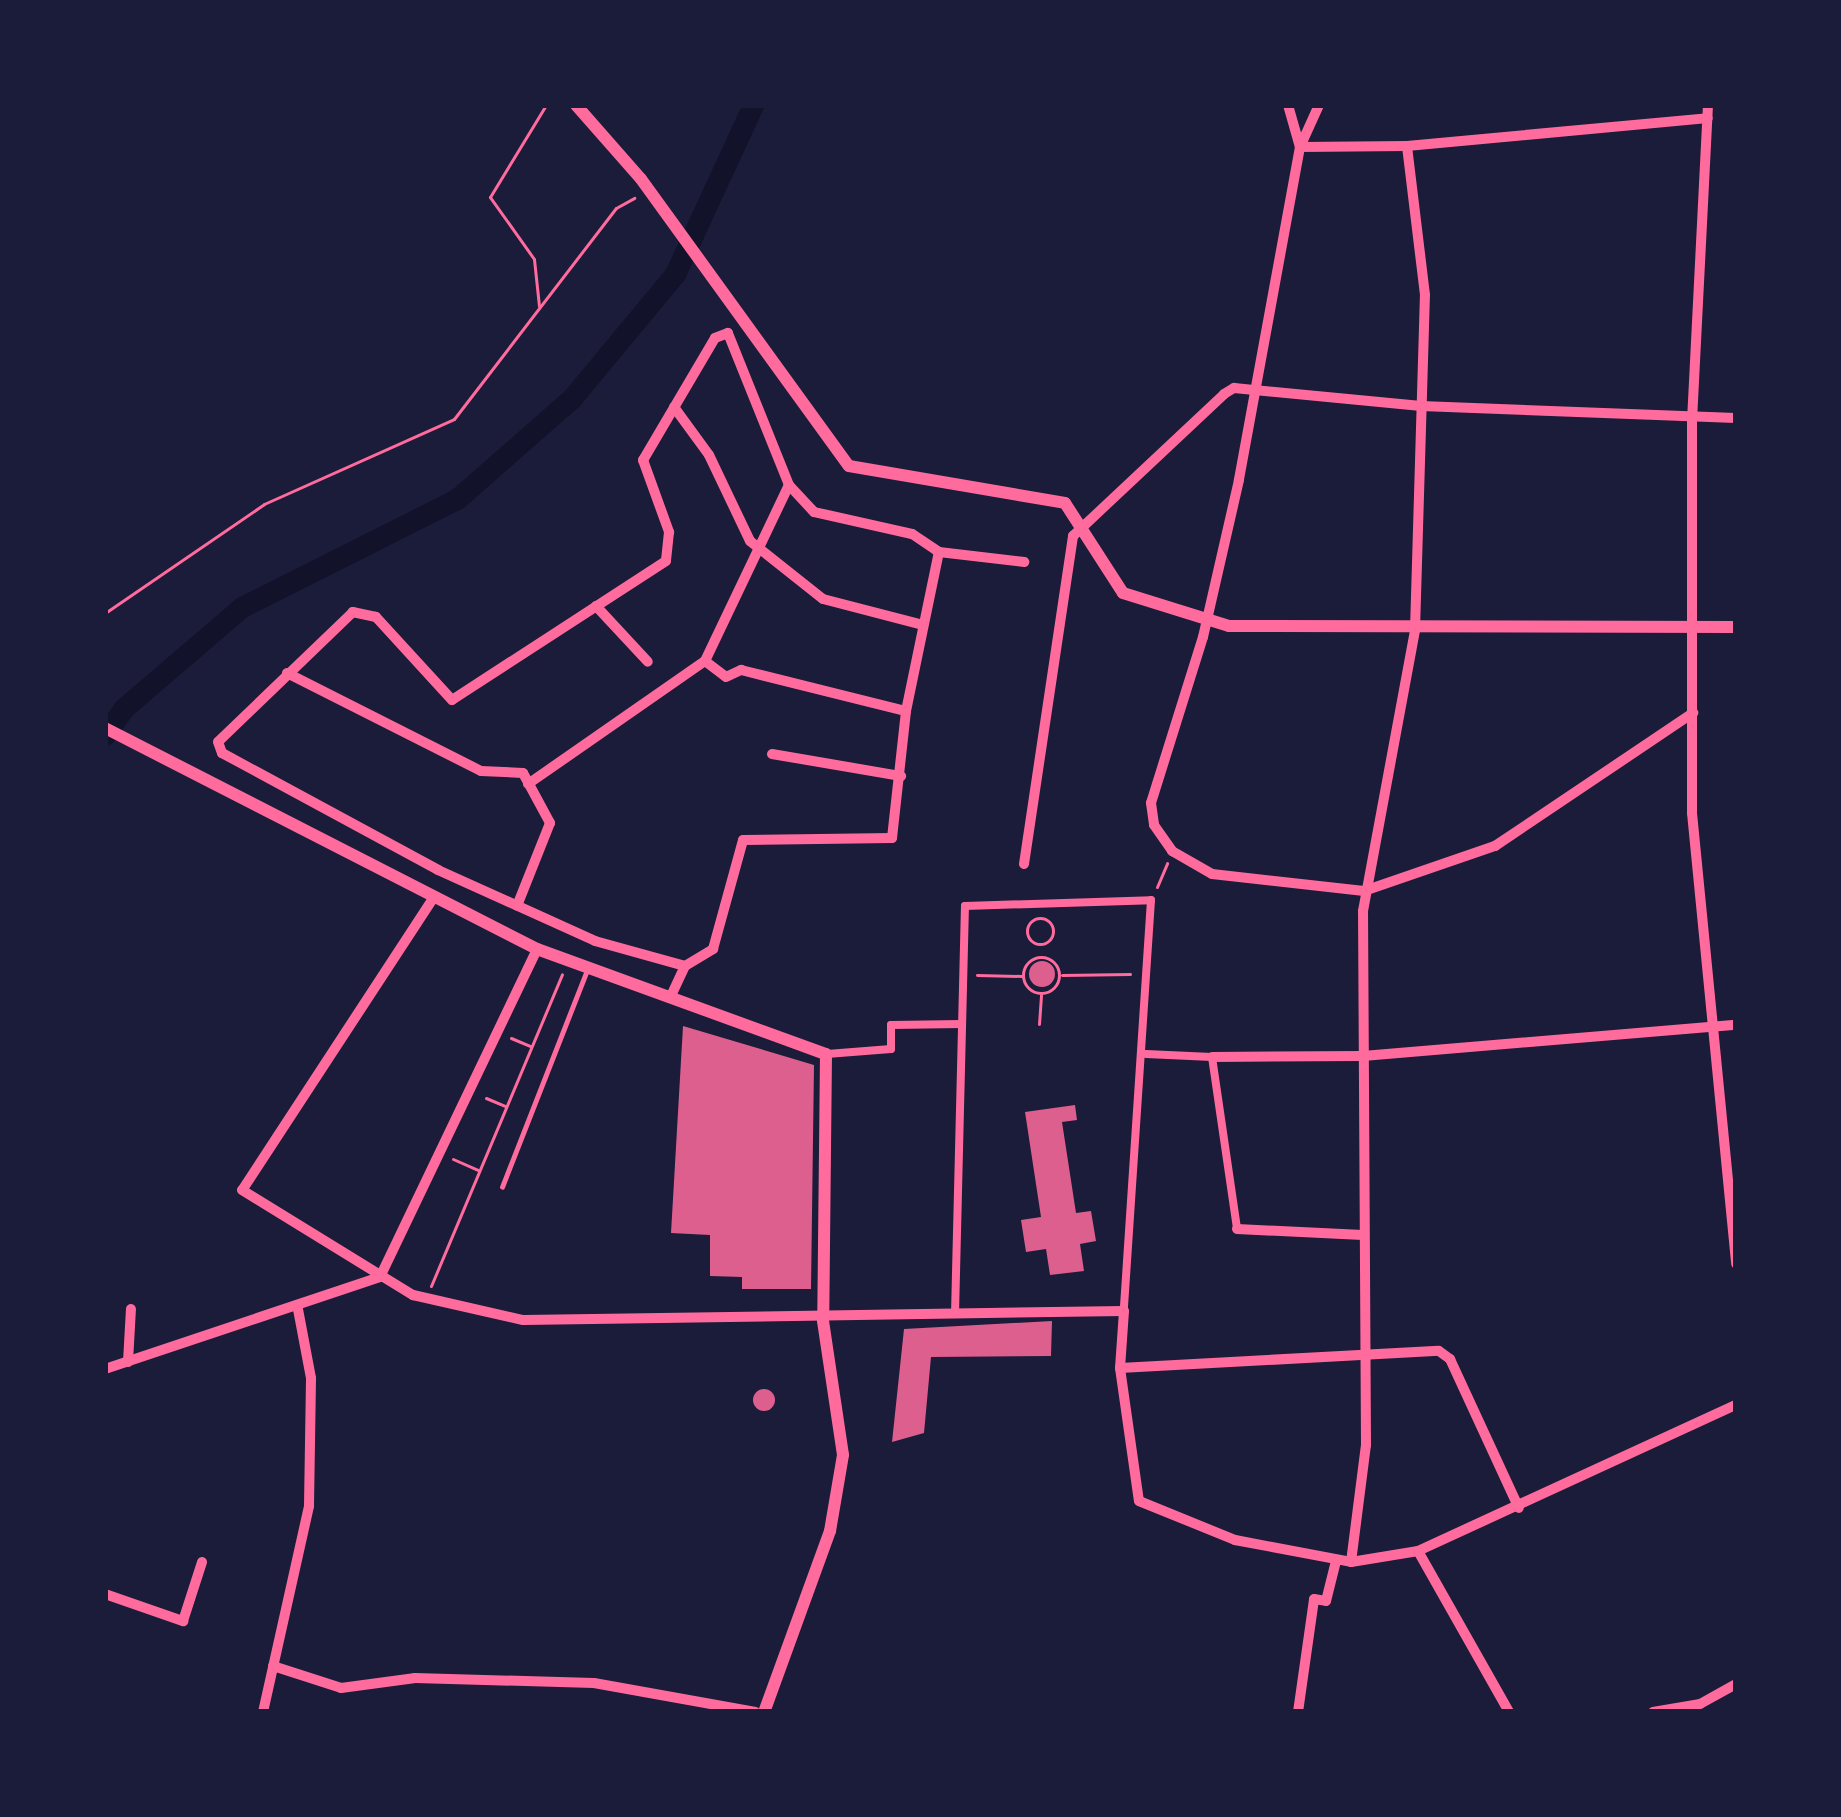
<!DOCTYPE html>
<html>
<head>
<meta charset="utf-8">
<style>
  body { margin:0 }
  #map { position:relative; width:1841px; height:1817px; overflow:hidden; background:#1b1b3a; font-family:Rubik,sans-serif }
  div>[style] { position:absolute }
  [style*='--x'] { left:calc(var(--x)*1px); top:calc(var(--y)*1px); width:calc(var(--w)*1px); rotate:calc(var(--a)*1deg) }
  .canal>* { height:21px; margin:-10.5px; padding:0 10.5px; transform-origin:10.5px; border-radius:10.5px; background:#12122b }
  .building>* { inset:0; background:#dd5f8e }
  .round { border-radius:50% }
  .path>* { height:3px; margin:-1.5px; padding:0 1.5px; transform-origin:1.5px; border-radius:1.5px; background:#ff6b9d }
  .path>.ring { margin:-1.5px; padding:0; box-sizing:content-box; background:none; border:3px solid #ff6b9d; border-radius:50% }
  .service>* { height:4.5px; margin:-2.25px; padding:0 2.25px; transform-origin:2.25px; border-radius:2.25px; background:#ff6b9d }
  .pedestrian>* { height:8px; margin:-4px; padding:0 4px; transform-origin:4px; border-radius:4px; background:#ff6b9d }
  .minor>* { height:10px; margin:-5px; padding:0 5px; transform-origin:5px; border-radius:5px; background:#ff6b9d }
  .tertiary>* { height:12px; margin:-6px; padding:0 6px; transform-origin:6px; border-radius:6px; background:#ff6b9d }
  span { translate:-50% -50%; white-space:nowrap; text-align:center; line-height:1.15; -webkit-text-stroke:12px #1b1b3a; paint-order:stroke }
  .frame { position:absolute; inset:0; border:108px solid #1b1b3a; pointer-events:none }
</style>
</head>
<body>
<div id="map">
  <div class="canal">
    <i style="--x:105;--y:735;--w:33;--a:-55"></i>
    <i style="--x:124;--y:708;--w:155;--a:-40.6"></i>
    <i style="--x:242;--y:607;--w:241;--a:-26.7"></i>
    <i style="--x:457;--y:499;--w:153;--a:-41.3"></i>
    <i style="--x:572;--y:398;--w:161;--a:-50.3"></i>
    <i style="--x:675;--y:274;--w:186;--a:-65.2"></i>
  </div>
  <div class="building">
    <i class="round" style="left:1029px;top:961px;width:26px;height:26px"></i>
    <i style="clip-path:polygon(683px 1026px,814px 1065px,811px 1289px,742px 1289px,742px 1277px,710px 1276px,710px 1235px,671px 1233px)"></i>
    <i style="clip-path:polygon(1075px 1105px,1077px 1120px,1062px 1122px,1076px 1213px,1091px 1211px,1096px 1241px,1080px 1244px,1084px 1271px,1050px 1275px,1046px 1249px,1026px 1252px,1021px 1220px,1041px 1217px,1025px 1112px)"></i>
    <i style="clip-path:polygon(1052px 1321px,1051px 1356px,931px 1357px,924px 1433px,892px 1442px,904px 1329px)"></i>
    <i class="round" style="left:753px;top:1389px;width:22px;height:22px"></i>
  </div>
  <div class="path">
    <i style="--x:539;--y:306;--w:47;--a:-96.1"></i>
    <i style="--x:534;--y:259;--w:76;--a:-125.4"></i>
    <i style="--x:490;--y:197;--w:108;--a:-58.7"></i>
    <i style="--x:105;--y:613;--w:193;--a:-34.4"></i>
    <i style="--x:264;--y:504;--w:208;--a:-24.1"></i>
    <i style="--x:454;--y:419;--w:266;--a:-52.5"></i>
    <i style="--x:616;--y:208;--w:21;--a:-29"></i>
    <i style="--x:1157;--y:887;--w:26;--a:-67"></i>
    <i class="ring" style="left:1027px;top:918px;width:23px;height:23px"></i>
    <i class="ring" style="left:1023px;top:957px;width:33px;height:33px"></i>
    <i style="--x:977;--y:975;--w:45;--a:1.3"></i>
    <i style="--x:1062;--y:975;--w:68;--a:-0.8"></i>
    <i style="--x:1039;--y:1024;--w:29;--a:-86"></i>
    <i style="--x:511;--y:1038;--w:21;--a:23"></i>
    <i style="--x:486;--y:1098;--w:21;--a:23"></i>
    <i style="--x:453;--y:1159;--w:27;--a:24"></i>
    <i style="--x:431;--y:1286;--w:338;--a:-67.2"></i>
  </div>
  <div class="service">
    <i style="--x:502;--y:1187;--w:235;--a:-68.6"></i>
  </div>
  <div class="pedestrian">
    <i style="--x:827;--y:1054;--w:64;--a:-4.5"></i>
    <i style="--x:891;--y:1049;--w:24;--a:-90"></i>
    <i style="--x:891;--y:1025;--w:71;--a:-0.8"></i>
    <i style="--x:1146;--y:1054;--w:66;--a:2.6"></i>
    <i style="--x:1212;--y:1057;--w:174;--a:81.7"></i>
    <i style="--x:955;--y:1314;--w:408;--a:-88.6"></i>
    <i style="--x:965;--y:906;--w:186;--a:-1.8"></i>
    <i style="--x:1151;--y:900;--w:412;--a:93.8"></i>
  </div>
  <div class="minor">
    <i style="--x:1288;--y:105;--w:44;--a:74.1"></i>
    <i style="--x:1300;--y:147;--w:339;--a:100.4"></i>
    <i style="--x:1239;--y:480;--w:161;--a:102.9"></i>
    <i style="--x:1203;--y:637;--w:174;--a:107.4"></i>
    <i style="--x:1151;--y:803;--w:22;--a:82"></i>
    <i style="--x:1154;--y:825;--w:32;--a:55"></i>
    <i style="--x:1172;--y:851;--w:46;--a:29.9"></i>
    <i style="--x:1212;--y:874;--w:153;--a:6.4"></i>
    <i style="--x:1364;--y:891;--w:139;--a:-19"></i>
    <i style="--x:1495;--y:846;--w:239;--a:-33.9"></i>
    <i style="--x:1708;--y:105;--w:317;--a:92.9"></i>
    <i style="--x:1692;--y:422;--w:391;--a:90"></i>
    <i style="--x:1692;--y:813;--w:453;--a:84.4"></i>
    <i style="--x:1300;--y:147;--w:107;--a:-0.5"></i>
    <i style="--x:1407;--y:146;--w:302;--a:-5.3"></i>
    <i style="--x:1300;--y:147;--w:46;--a:-65.7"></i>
    <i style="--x:674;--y:407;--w:59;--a:53.9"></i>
    <i style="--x:709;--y:455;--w:95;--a:64.5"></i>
    <i style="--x:750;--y:541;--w:93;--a:38.5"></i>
    <i style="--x:823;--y:599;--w:103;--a:14.6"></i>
    <i style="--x:939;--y:552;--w:86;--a:6.7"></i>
    <i style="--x:596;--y:606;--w:76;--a:47.1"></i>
    <i style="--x:705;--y:661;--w:26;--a:37"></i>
    <i style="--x:726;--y:677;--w:17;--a:-25"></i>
    <i style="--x:741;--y:670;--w:170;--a:14"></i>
    <i style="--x:705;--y:661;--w:195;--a:-64.5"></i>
    <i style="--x:287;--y:673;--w:217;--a:26.8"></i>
    <i style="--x:481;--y:771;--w:42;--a:2.7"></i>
    <i style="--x:523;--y:773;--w:57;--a:61.6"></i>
    <i style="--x:550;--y:823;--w:89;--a:111.7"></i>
    <i style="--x:772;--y:754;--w:131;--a:9.7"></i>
    <i style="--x:528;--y:784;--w:216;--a:-34.8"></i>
    <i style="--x:1024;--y:864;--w:332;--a:-81.5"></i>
    <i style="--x:1073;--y:536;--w:207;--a:-43.2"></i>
    <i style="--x:1224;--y:394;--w:12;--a:-31"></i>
    <i style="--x:1234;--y:388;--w:188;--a:5.5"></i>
    <i style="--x:1421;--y:406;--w:315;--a:2.2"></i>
    <i style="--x:434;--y:897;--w:350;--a:123.2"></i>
    <i style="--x:242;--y:1190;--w:201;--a:31.6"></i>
    <i style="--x:413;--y:1295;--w:113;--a:12.8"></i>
    <i style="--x:523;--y:1320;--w:601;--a:-0.86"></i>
    <i style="--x:1124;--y:1311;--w:57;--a:94"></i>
    <i style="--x:1120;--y:1368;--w:134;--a:81.9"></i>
    <i style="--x:1139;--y:1501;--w:104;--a:22.1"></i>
    <i style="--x:1235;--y:1540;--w:118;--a:10.7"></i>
    <i style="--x:1351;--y:1562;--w:68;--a:-9.3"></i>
    <i style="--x:1418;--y:1551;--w:350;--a:-24.7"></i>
    <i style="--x:670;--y:998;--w:35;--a:-65"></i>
    <i style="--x:685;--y:966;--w:33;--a:-31"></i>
    <i style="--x:713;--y:949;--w:113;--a:-74.6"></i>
    <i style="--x:743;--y:840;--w:149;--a:-0.8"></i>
    <i style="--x:892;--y:838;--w:128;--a:-83.7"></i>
    <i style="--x:906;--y:711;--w:162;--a:-78.3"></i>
    <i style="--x:939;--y:552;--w:32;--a:-146"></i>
    <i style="--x:912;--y:534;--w:100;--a:-167.3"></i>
    <i style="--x:814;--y:512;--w:37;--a:-133"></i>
    <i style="--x:789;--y:485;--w:164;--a:-111.9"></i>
    <i style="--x:728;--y:333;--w:14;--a:159"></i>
    <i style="--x:715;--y:338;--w:142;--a:120.5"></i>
    <i style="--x:643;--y:460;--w:77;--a:70.1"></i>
    <i style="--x:669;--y:532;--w:29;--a:96"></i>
    <i style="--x:666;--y:561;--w:255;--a:147"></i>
    <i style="--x:452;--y:700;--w:113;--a:-132.5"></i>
    <i style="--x:376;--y:617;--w:24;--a:-168"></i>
    <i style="--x:353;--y:612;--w:187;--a:136.1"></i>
    <i style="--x:218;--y:742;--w:12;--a:70"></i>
    <i style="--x:222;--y:753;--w:246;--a:28.4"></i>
    <i style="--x:438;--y:870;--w:172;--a:24.3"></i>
    <i style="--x:595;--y:941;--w:93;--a:15.5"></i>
    <i style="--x:1212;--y:1057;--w:151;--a:-0.4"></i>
    <i style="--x:1363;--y:1056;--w:374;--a:-4.8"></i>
    <i style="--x:1237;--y:1229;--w:126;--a:2.7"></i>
    <i style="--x:128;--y:1362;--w:53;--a:-86.8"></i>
    <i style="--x:1120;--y:1368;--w:319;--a:-3.1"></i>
    <i style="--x:1439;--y:1351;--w:14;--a:36"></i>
    <i style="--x:1450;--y:1359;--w:164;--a:65.2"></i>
    <i style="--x:105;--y:1369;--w:290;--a:-18.5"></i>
    <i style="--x:380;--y:1277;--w:364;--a:-64.4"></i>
    <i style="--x:1418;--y:1551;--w:185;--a:60.5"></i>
    <i style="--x:1351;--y:1562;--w:118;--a:-82.7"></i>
    <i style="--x:1366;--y:1445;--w:534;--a:-90.32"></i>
    <i style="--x:1363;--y:911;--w:286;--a:-79.5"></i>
    <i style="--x:1415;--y:630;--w:335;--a:-88.3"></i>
    <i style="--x:1425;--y:295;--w:150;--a:-96.9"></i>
    <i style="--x:105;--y:1594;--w:83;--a:19.1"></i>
    <i style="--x:183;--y:1621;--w:62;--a:-72.1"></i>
    <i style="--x:273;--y:1666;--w:71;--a:17.9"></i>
    <i style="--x:341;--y:1688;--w:75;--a:-7.7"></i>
    <i style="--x:415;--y:1678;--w:179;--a:1.6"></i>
    <i style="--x:594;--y:1683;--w:164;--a:10.2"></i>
    <i style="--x:263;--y:1712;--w:211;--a:-77.4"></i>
    <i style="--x:309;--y:1506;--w:128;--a:-89.1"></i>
    <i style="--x:311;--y:1378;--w:70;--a:-100.7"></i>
    <i style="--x:1298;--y:1712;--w:114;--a:-81.9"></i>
    <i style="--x:1314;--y:1599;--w:12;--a:9"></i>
    <i style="--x:1326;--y:1601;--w:41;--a:-76"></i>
    <i style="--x:1653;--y:1712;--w:48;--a:-9.7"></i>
    <i style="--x:1700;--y:1704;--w:41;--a:-29.1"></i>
  </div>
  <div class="tertiary">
    <i style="--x:576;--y:105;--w:98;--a:48.7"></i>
    <i style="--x:641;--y:179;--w:354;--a:54.1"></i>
    <i style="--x:849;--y:466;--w:219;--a:9.7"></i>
    <i style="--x:1065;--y:503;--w:107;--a:57.2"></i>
    <i style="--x:1123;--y:593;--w:111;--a:17.3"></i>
    <i style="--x:1229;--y:626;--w:507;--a:0.11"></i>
    <i style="--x:105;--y:728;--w:485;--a:27.1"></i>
    <i style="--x:537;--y:949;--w:307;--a:20"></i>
    <i style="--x:826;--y:1054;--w:267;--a:90.6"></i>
    <i style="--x:823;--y:1321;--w:135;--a:81.5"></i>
    <i style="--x:843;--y:1455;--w:77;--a:99.7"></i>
    <i style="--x:830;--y:1531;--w:193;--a:110"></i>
  </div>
  <div class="frame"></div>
</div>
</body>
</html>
